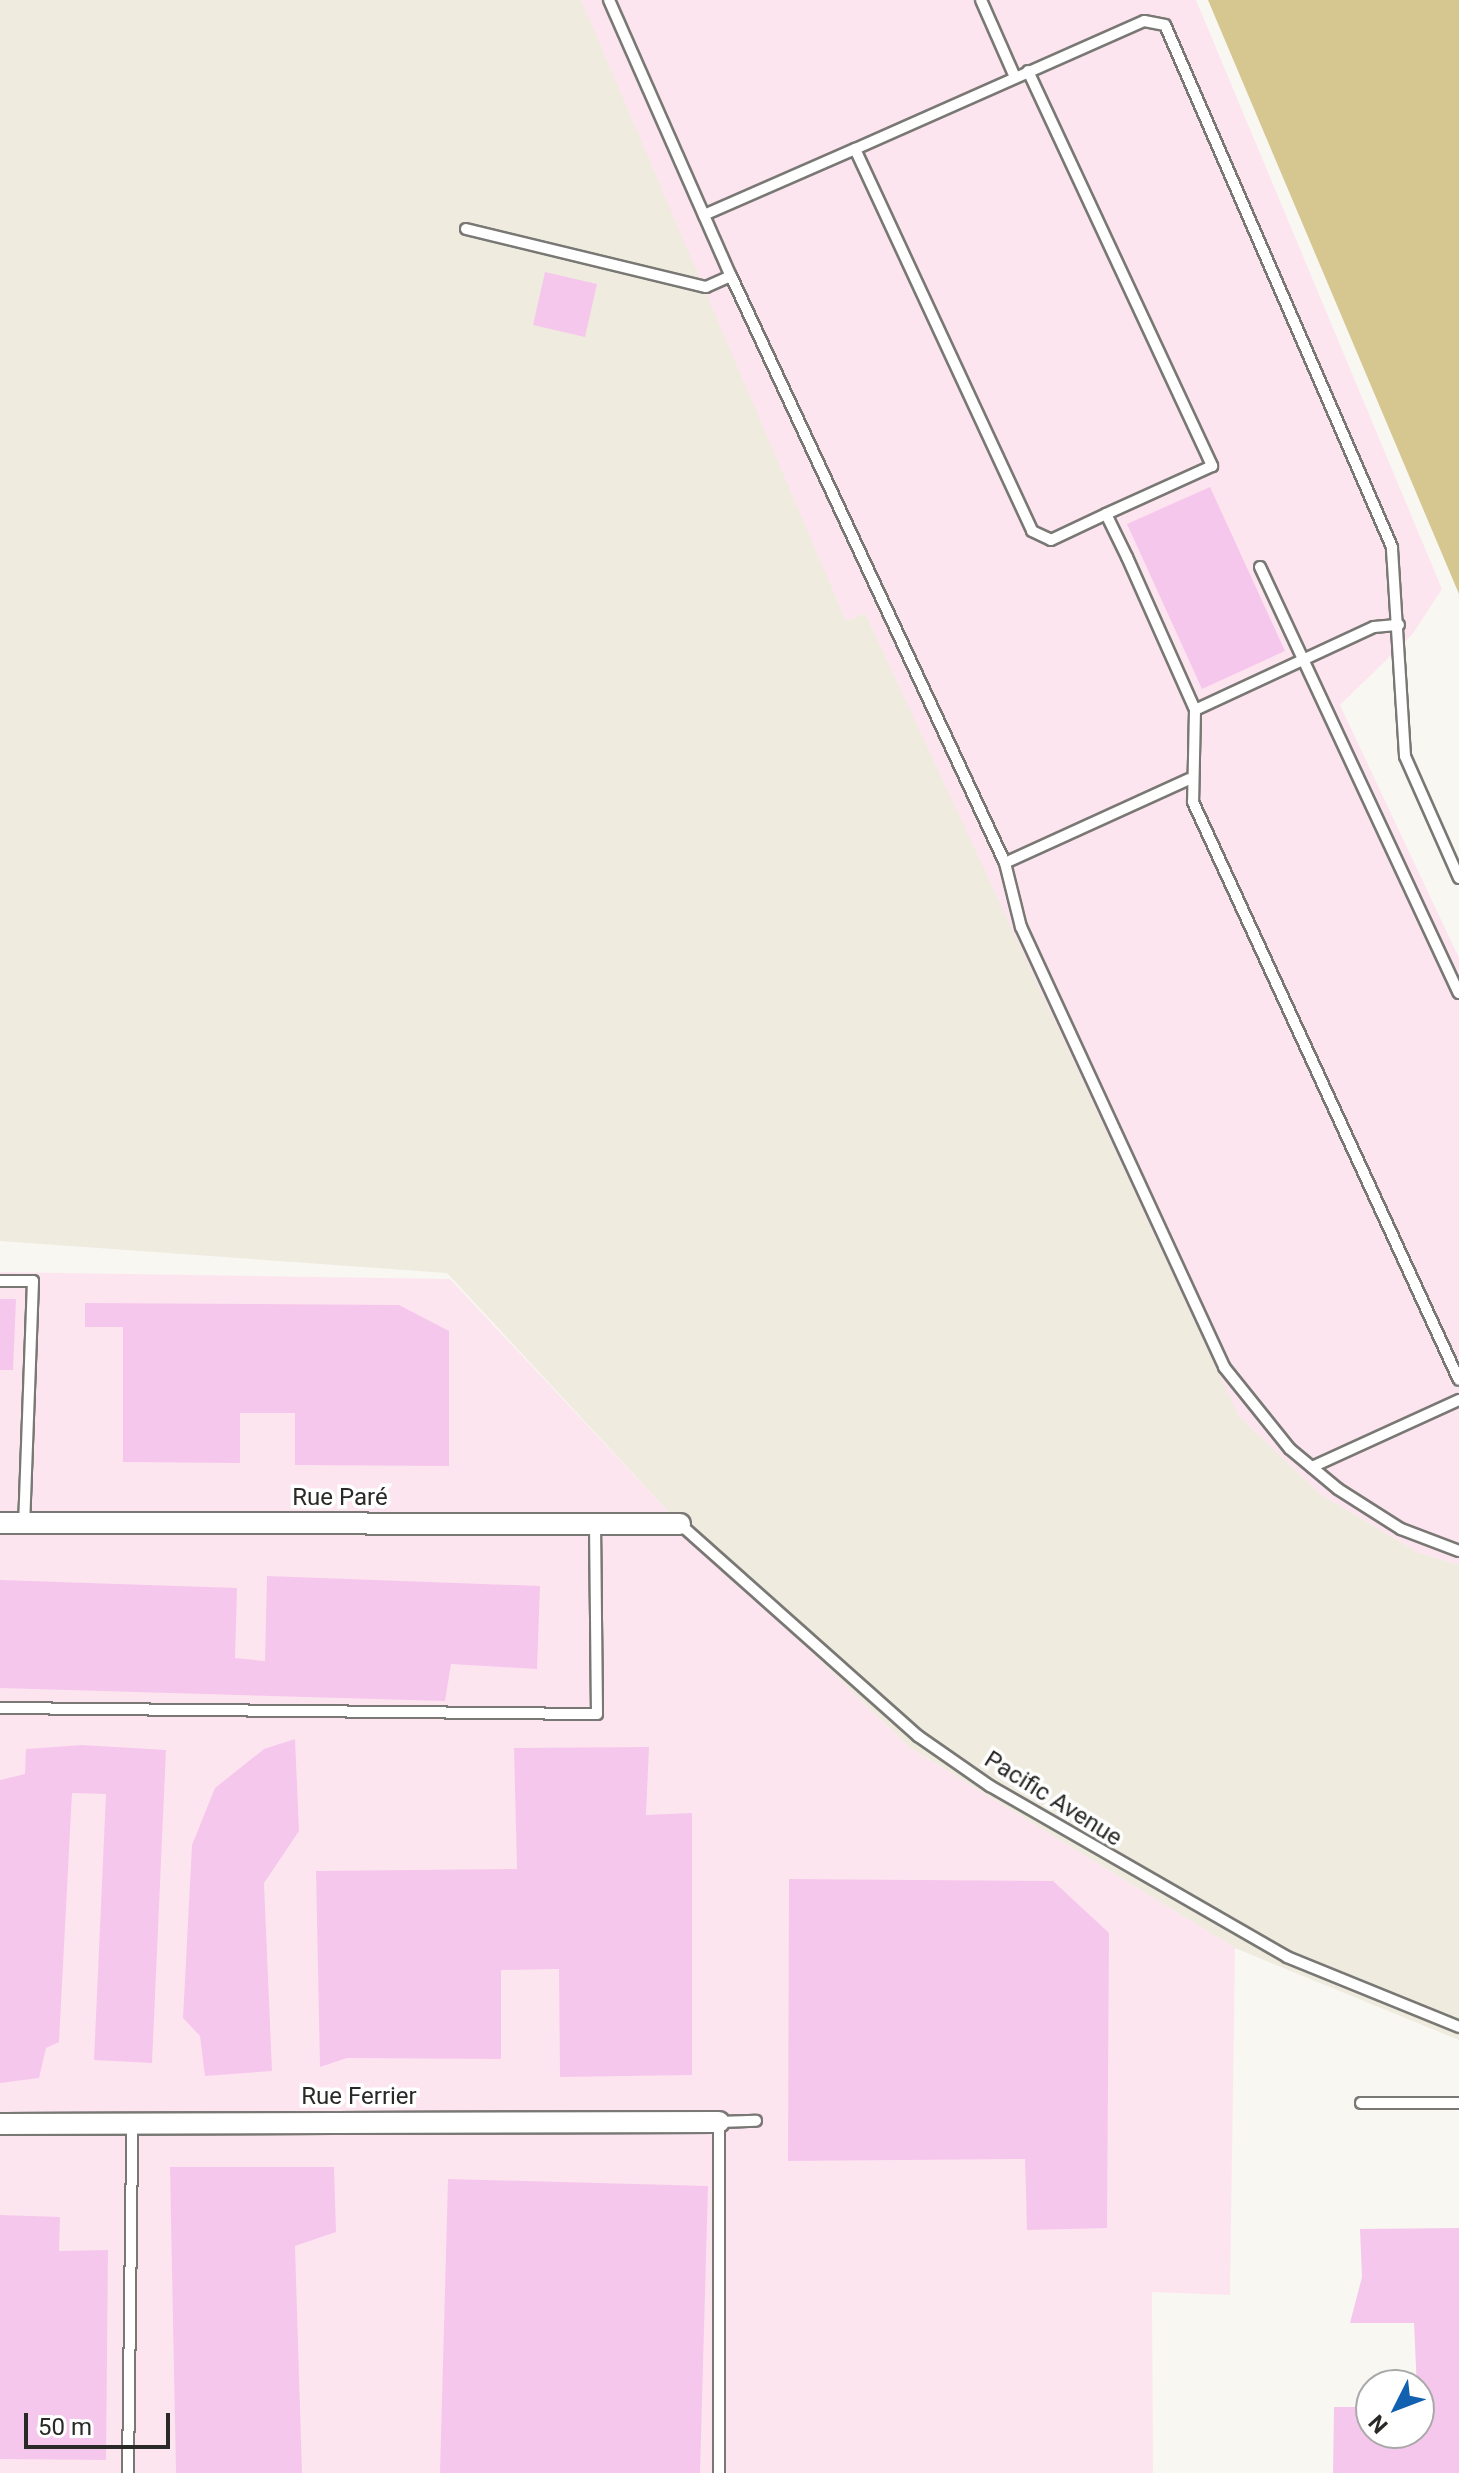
<!DOCTYPE html>
<html>
<head>
<meta charset="utf-8">
<style>
  body { margin:0 }
  #map { position:relative; width:1459px; height:2473px; overflow:hidden; background:#f8f7f2; font-family:Roboto,sans-serif }
  div>[style] { position:absolute }
  [style*='--x'] { left:calc(var(--x)*1px); top:calc(var(--y)*1px); width:calc(var(--w)*1px); rotate:calc(var(--a)*1deg) }
  .industrial>* { inset:0; background:#fde5f0 }
  .built>* { inset:0; background:#efebdf }
  .green>* { inset:0; background:#d6c790 }
  .building>* { inset:0; background:#f6c7ec }
  .roads { filter:drop-shadow(2px 0 #797874) drop-shadow(-2px 0 #797874) drop-shadow(0 2px #797874) drop-shadow(0 -2px #797874) }
  .service>* { height:10px; margin:-5px; padding:0 5px; transform-origin:5px; border-radius:5px; background:#fff }
  .minor>* { height:20px; margin:-10px; padding:0 10px; transform-origin:10px; border-radius:10px; background:#fff }
  span { translate:-50% -50%; white-space:nowrap; text-align:center; line-height:1.15; -webkit-text-stroke:7px #fff; paint-order:stroke }
  .street-label { font-size:24px; color:#292927 }
  .north { position:absolute; left:1355px; top:2369px; width:80px; height:80px; box-sizing:border-box; background:#fff; border:2px solid #a9a9a9; border-radius:50%; rotate:228deg; font-size:22px; font-weight:700; line-height:32px; text-align:center; color:#292927 }
  .north::after { content:''; display:block; margin:auto; width:28px; height:36px; background:#1261b0; clip-path:polygon(50% 0,100% 100%,50% 72%,0 100%) }
  .scale { position:absolute; left:24px; top:2413px; width:146px; height:36px; box-sizing:border-box; border:4px solid #292927; border-top:0; padding-left:10px; font-size:24px; line-height:28px; white-space:nowrap; color:#292927; -webkit-text-stroke:6px #fff; paint-order:stroke }
</style>
</head>
<body>
<div id="map">
  <div class="industrial">
    <i style="clip-path:polygon(573px 0,1196px 0,1442px 589px,1412px 635px,1340px 705px,1459px 958px,1459px 1565px,1419px 1553px,1320px 1494px,1238px 1415px,1202px 1350px,865px 613px,846px 621px)"></i>
    <i style="clip-path:polygon(0 1272px,450px 1279px,680px 1524px,909px 1747px,1235px 1948px,1230px 2295px,1152px 2292px,1153px 2473px,0 2473px)"></i>
  </div>
  <div class="built">
    <i style="clip-path:polygon(0 0,581px 0,846px 621px,865px 613px,1238px 1415px,1320px 1494px,1419px 1553px,1459px 1565px,1459px 2040px,1235px 1948px,909px 1747px,680px 1524px,447px 1273px,0 1241px)"></i>
  </div>
  <div class="green">
    <i style="clip-path:polygon(1208px 0,1459px 0,1459px 594px)"></i>
  </div>
  <div class="building">
    <i style="clip-path:polygon(545px 272px,597px 284px,585px 337px,533px 325px)"></i>
    <i style="clip-path:polygon(1210px 487px,1285px 651px,1202px 689px,1127px 524px)"></i>
    <i style="clip-path:polygon(0 1299px,16px 1299px,13px 1370px,0 1370px)"></i>
    <i style="clip-path:polygon(85px 1303px,399px 1305px,449px 1331px,449px 1466px,295px 1465px,295px 1413px,240px 1413px,240px 1463px,123px 1462px,123px 1327px,85px 1327px)"></i>
    <i style="clip-path:polygon(267px 1576px,540px 1586px,537px 1669px,451px 1664px,445px 1701px,0 1688px,0 1580px,237px 1588px,235px 1658px,265px 1661px)"></i>
    <i style="clip-path:polygon(295px 1739px,299px 1831px,264px 1883px,272px 2071px,205px 2076px,200px 2036px,183px 2018px,192px 1845px,215px 1788px,264px 1749px)"></i>
    <i style="clip-path:polygon(82px 1745px,166px 1750px,152px 2063px,94px 2060px,106px 1794px,72px 1793px,59px 2042px,46px 2048px,39px 2078px,0 2083px,0 1780px,25px 1774px,26px 1749px)"></i>
    <i style="clip-path:polygon(649px 1747px,646px 1815px,692px 1813px,692px 2075px,560px 2077px,559px 1969px,501px 1970px,501px 2059px,347px 2058px,320px 2067px,316px 1871px,517px 1869px,514px 1748px)"></i>
    <i style="clip-path:polygon(789px 1879px,1053px 1881px,1109px 1933px,1107px 2228px,1027px 2230px,1025px 2159px,788px 2161px)"></i>
    <i style="clip-path:polygon(170px 2167px,334px 2167px,336px 2232px,295px 2246px,302px 2473px,176px 2473px)"></i>
    <i style="clip-path:polygon(448px 2179px,708px 2186px,700px 2473px,440px 2473px)"></i>
    <i style="clip-path:polygon(0 2215px,60px 2217px,59px 2251px,108px 2250px,106px 2460px,0 2459px)"></i>
    <i style="clip-path:polygon(1459px 2228px,1459px 2473px,1333px 2473px,1334px 2407px,1371px 2407px,1371px 2433px,1419px 2433px,1414px 2323px,1350px 2323px,1362px 2277px,1360px 2229px)"></i>
  </div>
  <div class="roads">
    <div class="service">
      <i style="--x:609;--y:0;--w:302;--a:66.2"></i>
      <i style="--x:981;--y:0;--w:84;--a:66.2"></i>
      <i style="--x:1028;--y:71;--w:436;--a:65"></i>
      <i style="--x:1212;--y:466;--w:116;--a:155.6"></i>
      <i style="--x:704;--y:215;--w:165;--a:-23.6"></i>
      <i style="--x:466;--y:229;--w:247;--a:13.6"></i>
      <i style="--x:706;--y:287;--w:27;--a:-24"></i>
      <i style="--x:731;--y:276;--w:648;--a:64.98"></i>
      <i style="--x:1005;--y:863;--w:66;--a:76"></i>
      <i style="--x:1021;--y:927;--w:485;--a:65.2"></i>
      <i style="--x:1224;--y:1367;--w:105;--a:51.2"></i>
      <i style="--x:1290;--y:1449;--w:62;--a:39.8"></i>
      <i style="--x:1338;--y:1489;--w:75;--a:32.4"></i>
      <i style="--x:1401;--y:1529;--w:62;--a:20.8"></i>
      <i style="--x:1260;--y:567;--w:470;--a:65"></i>
      <i style="--x:1195;--y:710;--w:197;--a:-24.9"></i>
      <i style="--x:1374;--y:627;--w:25;--a:-5"></i>
      <i style="--x:1005;--y:863;--w:202;--a:-24.5"></i>
      <i style="--x:1459;--y:878;--w:133;--a:-113.9"></i>
      <i style="--x:1405;--y:756;--w:209;--a:-93.6"></i>
      <i style="--x:1392;--y:547;--w:569;--a:-113.5"></i>
      <i style="--x:1165;--y:25;--w:21;--a:-169"></i>
      <i style="--x:1144;--y:21;--w:316;--a:156.1"></i>
      <i style="--x:855;--y:149;--w:421;--a:65.1"></i>
      <i style="--x:1032;--y:531;--w:21;--a:25"></i>
      <i style="--x:1051;--y:540;--w:61;--a:-25.3"></i>
      <i style="--x:1106;--y:514;--w:48;--a:64"></i>
      <i style="--x:1127;--y:557;--w:167;--a:66"></i>
      <i style="--x:1195;--y:710;--w:92;--a:91.2"></i>
      <i style="--x:1193;--y:802;--w:636;--a:65.29"></i>
      <i style="--x:0;--y:1281;--w:33;--a:0"></i>
      <i style="--x:33;--y:1281;--w:243;--a:92.1"></i>
      <i style="--x:1312;--y:1467;--w:162;--a:-24.5"></i>
      <i style="--x:680;--y:1524;--w:319;--a:41.7"></i>
      <i style="--x:918;--y:1736;--w:88;--a:34.8"></i>
      <i style="--x:990;--y:1786;--w:343;--a:29.9"></i>
      <i style="--x:1287;--y:1957;--w:186;--a:22.1"></i>
      <i style="--x:0;--y:1708;--w:597;--a:0.58"></i>
      <i style="--x:597;--y:1714;--w:190;--a:-90.6"></i>
      <i style="--x:1361;--y:2103;--w:98;--a:0"></i>
      <i style="--x:128;--y:2473;--w:349;--a:-89.3"></i>
      <i style="--x:719;--y:2473;--w:351;--a:-90"></i>
      <i style="--x:719;--y:2122;--w:37;--a:-2"></i>
    </div>
    <div class="minor">
      <i style="--x:0;--y:1523;--w:680;--a:0.08"></i>
      <i style="--x:0;--y:2124;--w:719;--a:-0.16"></i>
    </div>
  </div>
  <div class="street-label">
    <span style="left:340px;top:1498px">Rue Paré</span>
    <span style="left:1053px;top:1799px;rotate:32deg">Pacific Avenue</span>
    <span style="left:359px;top:2097px">Rue Ferrier</span>
  </div>
  <div class="north">N</div>
  <div class="scale">50 m</div>
</div>
</body>
</html>
